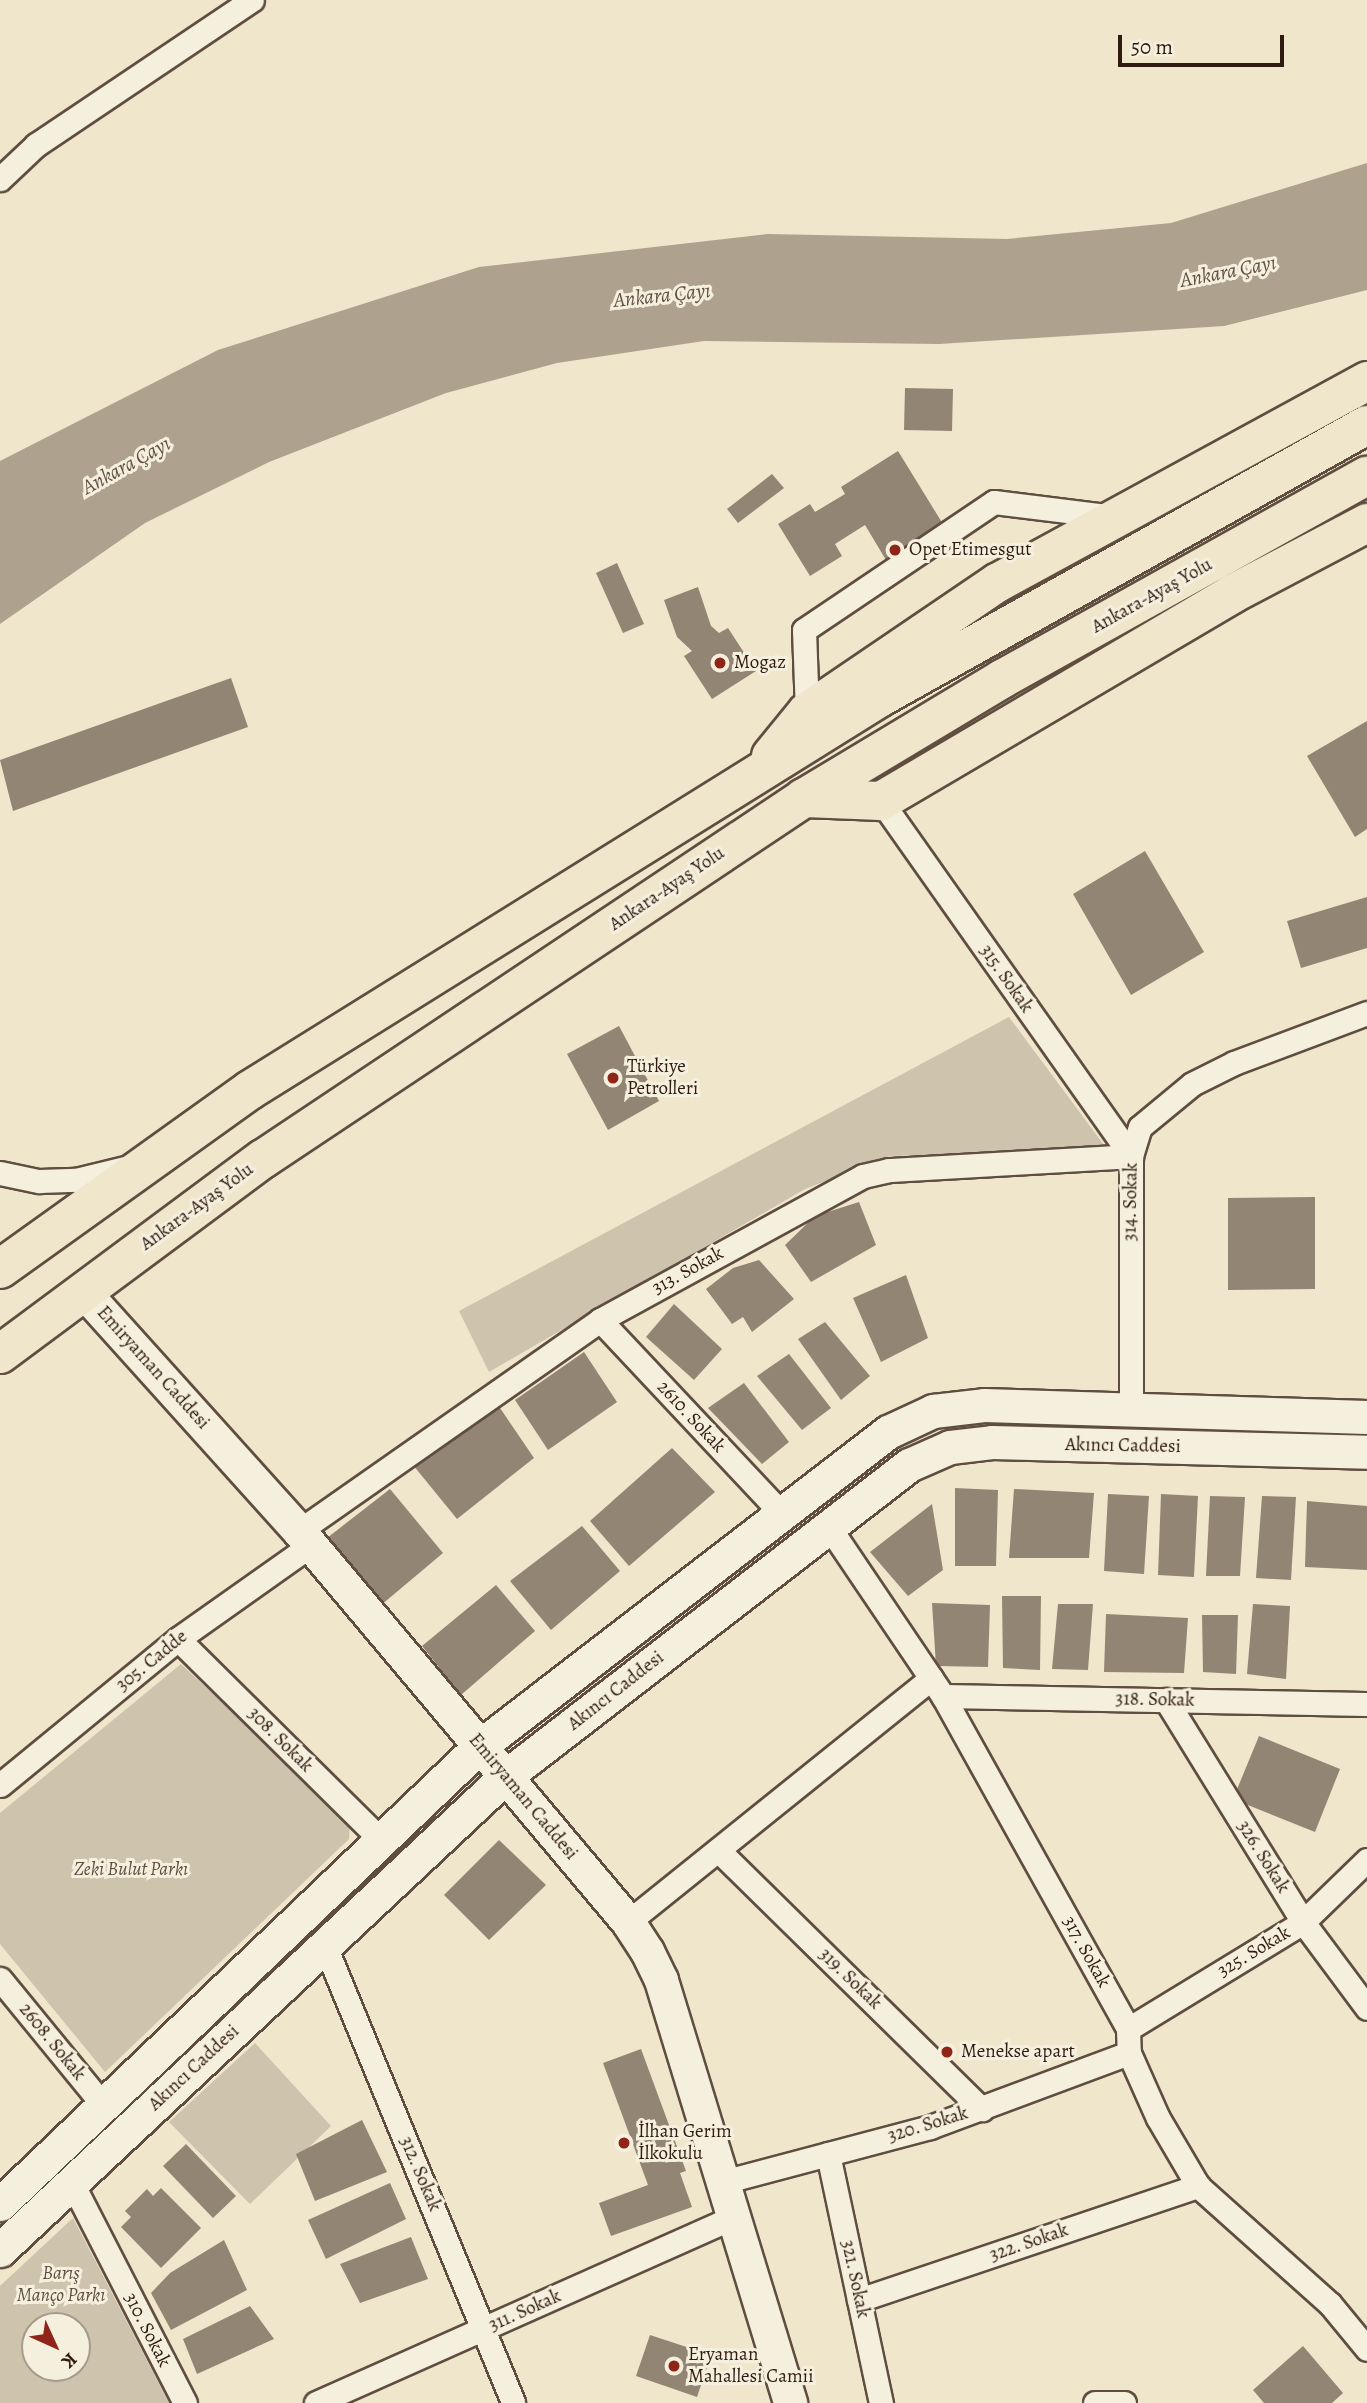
<!DOCTYPE html>
<html>
<head>
<meta charset="utf-8">
<style>
  body { margin:0 }
  #map { position:relative; width:1367px; height:2403px; overflow:hidden; background:#efe6cc; font-family:Alegreya,serif }
  div>[style] { position:absolute }
  [style*='--x'] { left:calc(var(--x)*1px); top:calc(var(--y)*1px); width:calc(var(--w)*1px); rotate:calc(var(--a)*1deg) }
  .green>* { inset:0; background:#cec3ac }
  .water>* { inset:0; background:#aea18d }
  .building>* { inset:0; background:#938573 }
  .roads { filter:drop-shadow(2px 0 #5f4e40) drop-shadow(-2px 0 #5f4e40) drop-shadow(0 2px #5f4e40) drop-shadow(0 -2px #5f4e40) }
  .street>* { height:23px; margin:-11.5px; padding:0 11.5px; transform-origin:11.5px; border-radius:11.5px; background:#f5efde }
  .secondary>* { height:33px; margin:-16.5px; padding:0 16.5px; transform-origin:16.5px; border-radius:16.5px; background:#f5efde }
  .highway>* { height:38px; margin:-19px; padding:0 19px; transform-origin:19px; border-radius:19px; background:#efe6cc }
  .dots>* { width:19px; height:19px; translate:-50% -50%; box-sizing:border-box; border:4px solid #f5efde; border-radius:50% }
  span { translate:-50% -50%; white-space:nowrap; text-align:center; line-height:1.15; -webkit-text-stroke:6px #f5efde; paint-order:stroke }
  .poi-label { font-size:19px; color:#2f1b12 }
  .left { translate:0 -50%; text-align:left }
  .street-label { font-size:19px; color:#2f1b12 }
  .park-label { font-size:19px; color:#5f4d40; font-style:italic }
  .water-label { font-size:21px; color:#625143; font-style:italic }
  .north { position:absolute; left:21px; top:2312px; width:70px; height:70px; box-sizing:border-box; background:#f5efde; border:2px solid #a69a8c; border-radius:50%; rotate:135deg; font-size:19px; font-weight:700; line-height:28px; text-align:center; color:#2f1b12 }
  .north::after { content:''; display:block; margin:auto; width:24px; height:32px; background:#8f2418; clip-path:polygon(50% 0,100% 100%,50% 72%,0 100%) }
  .scale { position:absolute; left:1118px; top:35px; width:166px; height:32px; box-sizing:border-box; border:4px solid #2f1b12; border-top:0; padding-left:9px; font-size:21px; line-height:24px; white-space:nowrap; color:#2f1b12; -webkit-text-stroke:5px #f5efde; paint-order:stroke }
</style>
</head>
<body>
<div id="map">
  <div class="green">
    <i style="clip-path:polygon(1009px 1017px,1104px 1145px,1051px 1152px,890px 1156px,805px 1189px,489px 1372px,459px 1311px)"></i>
    <i style="clip-path:polygon(181px 1664px,350px 1821px,349px 1839px,105px 2072px,0 1944px,0 1813px)"></i>
    <i style="clip-path:polygon(255px 2043px,331px 2126px,250px 2204px,169px 2122px)"></i>
    <i style="clip-path:polygon(evenodd,73px 2218px,169px 2403px,0 2403px,0 2286px,73px 2218px,35px 2326px,77px 2326px,77px 2368px,35px 2368px,35px 2326px)"></i>
  </div>
  <div class="water">
    <i style="clip-path:polygon(1367px 163px,1367px 290px,1224px 326px,939px 344px,704px 341px,557px 363px,446px 393px,269px 462px,145px 523px,0 624px,0 461px,218px 350px,479px 267px,768px 234px,1007px 239px,1171px 223px)"></i>
  </div>
  <div class="building">
    <i style="clip-path:polygon(905px 388px,953px 389px,952px 431px,904px 430px)"></i>
    <i style="clip-path:polygon(898px 451px,946px 529px,889px 565px,865px 525px,835px 544px,842px 556px,810px 576px,778px 524px,810px 504px,815px 512px,845px 494px,841px 487px)"></i>
    <i style="clip-path:polygon(772px 474px,784px 488px,738px 523px,727px 509px)"></i>
    <i style="clip-path:polygon(617px 563px,644px 624px,623px 633px,596px 573px)"></i>
    <i style="clip-path:polygon(698px 587px,711px 626px,719px 633px,728px 628px,756px 671px,712px 699px,684px 656px,692px 651px,677px 637px,664px 600px)"></i>
    <i style="clip-path:polygon(231px 678px,248px 727px,13px 811px,0 760px)"></i>
    <i style="clip-path:polygon(1367px 721px,1367px 829px,1355px 837px,1307px 756px)"></i>
    <i style="clip-path:polygon(1145px 851px,1204px 952px,1131px 995px,1073px 894px)"></i>
    <i style="clip-path:polygon(1367px 897px,1367px 948px,1301px 968px,1287px 921px)"></i>
    <i style="clip-path:polygon(619px 1026px,659px 1101px,608px 1130px,567px 1054px)"></i>
    <i style="clip-path:polygon(1315px 1197px,1315px 1289px,1228px 1290px,1228px 1198px)"></i>
    <i style="clip-path:polygon(859px 1202px,876px 1245px,811px 1282px,785px 1245px,815px 1216px)"></i>
    <i style="clip-path:polygon(759px 1260px,794px 1299px,752px 1332px,743px 1317px,732px 1324px,706px 1289px,733px 1268px)"></i>
    <i style="clip-path:polygon(906px 1275px,928px 1338px,881px 1362px,853px 1298px)"></i>
    <i style="clip-path:polygon(674px 1304px,722px 1349px,694px 1380px,646px 1337px)"></i>
    <i style="clip-path:polygon(825px 1322px,870px 1376px,841px 1400px,798px 1339px)"></i>
    <i style="clip-path:polygon(584px 1352px,617px 1402px,548px 1450px,515px 1400px)"></i>
    <i style="clip-path:polygon(789px 1354px,831px 1408px,802px 1430px,757px 1376px)"></i>
    <i style="clip-path:polygon(744px 1383px,789px 1442px,762px 1464px,708px 1408px)"></i>
    <i style="clip-path:polygon(498px 1405px,534px 1458px,457px 1519px,413px 1465px)"></i>
    <i style="clip-path:polygon(672px 1448px,715px 1492px,629px 1566px,590px 1521px)"></i>
    <i style="clip-path:polygon(955px 1488px,998px 1490px,996px 1566px,955px 1566px)"></i>
    <i style="clip-path:polygon(390px 1489px,443px 1553px,380px 1606px,327px 1538px)"></i>
    <i style="clip-path:polygon(1014px 1489px,1094px 1493px,1089px 1558px,1009px 1558px)"></i>
    <i style="clip-path:polygon(1108px 1494px,1149px 1496px,1144px 1574px,1104px 1571px)"></i>
    <i style="clip-path:polygon(1161px 1494px,1198px 1496px,1194px 1577px,1158px 1575px)"></i>
    <i style="clip-path:polygon(1210px 1496px,1245px 1497px,1240px 1576px,1206px 1576px)"></i>
    <i style="clip-path:polygon(1262px 1496px,1296px 1497px,1291px 1580px,1256px 1578px)"></i>
    <i style="clip-path:polygon(1307px 1501px,1367px 1506px,1367px 1570px,1305px 1567px)"></i>
    <i style="clip-path:polygon(932px 1504px,943px 1570px,908px 1596px,870px 1552px)"></i>
    <i style="clip-path:polygon(582px 1526px,620px 1571px,551px 1630px,510px 1581px)"></i>
    <i style="clip-path:polygon(496px 1585px,535px 1631px,461px 1695px,422px 1646px)"></i>
    <i style="clip-path:polygon(1002px 1596px,1041px 1596px,1040px 1670px,1003px 1668px)"></i>
    <i style="clip-path:polygon(932px 1603px,990px 1605px,988px 1667px,936px 1666px)"></i>
    <i style="clip-path:polygon(1058px 1604px,1093px 1604px,1088px 1670px,1052px 1669px)"></i>
    <i style="clip-path:polygon(1253px 1604px,1290px 1606px,1286px 1679px,1247px 1674px)"></i>
    <i style="clip-path:polygon(1106px 1614px,1188px 1618px,1184px 1673px,1104px 1672px)"></i>
    <i style="clip-path:polygon(1202px 1615px,1238px 1615px,1236px 1674px,1203px 1672px)"></i>
    <i style="clip-path:polygon(1259px 1736px,1340px 1769px,1315px 1832px,1233px 1799px)"></i>
    <i style="clip-path:polygon(499px 1840px,546px 1885px,489px 1940px,444px 1895px)"></i>
    <i style="clip-path:polygon(641px 2049px,686px 2171px,680px 2173px,692px 2207px,611px 2236px,599px 2203px,648px 2185px,603px 2063px)"></i>
    <i style="clip-path:polygon(362px 2120px,387px 2172px,315px 2201px,296px 2154px)"></i>
    <i style="clip-path:polygon(186px 2144px,236px 2196px,213px 2218px,163px 2166px)"></i>
    <i style="clip-path:polygon(390px 2183px,406px 2219px,326px 2259px,308px 2220px)"></i>
    <i style="clip-path:polygon(161px 2188px,201px 2228px,161px 2268px,121px 2227px,131px 2217px,125px 2211px,147px 2189px,153px 2196px)"></i>
    <i style="clip-path:polygon(411px 2237px,428px 2279px,360px 2303px,340px 2264px)"></i>
    <i style="clip-path:polygon(224px 2240px,247px 2290px,171px 2330px,151px 2293px,170px 2273px)"></i>
    <i style="clip-path:polygon(250px 2306px,274px 2339px,197px 2374px,183px 2339px)"></i>
    <i style="clip-path:polygon(650px 2335px,711px 2355px,697px 2397px,636px 2376px)"></i>
    <i style="clip-path:polygon(1303px 2346px,1343px 2393px,1332px 2403px,1264px 2403px,1253px 2390px)"></i>
  </div>
  <div class="roads">
    <div class="street">
      <i style="--x:0;--y:179;--w:50;--a:-43.4"></i>
      <i style="--x:36;--y:145;--w:260;--a:-33.9"></i>
      <i style="--x:807;--y:712;--w:82;--a:-92.1"></i>
      <i style="--x:804;--y:630;--w:229;--a:-34"></i>
      <i style="--x:994;--y:502;--w:121;--a:7.1"></i>
      <i style="--x:881;--y:801;--w:434;--a:54.8"></i>
      <i style="--x:0;--y:1173;--w:40;--a:12"></i>
      <i style="--x:39;--y:1181;--w:37;--a:-2"></i>
      <i style="--x:76;--y:1180;--w:55;--a:-13.8"></i>
      <i style="--x:600;--y:1320;--w:266;--a:46.8"></i>
      <i style="--x:1131;--y:1409;--w:253;--a:-90"></i>
      <i style="--x:1131;--y:1156;--w:30;--a:-73"></i>
      <i style="--x:1140;--y:1127;--w:67;--a:-39.6"></i>
      <i style="--x:1192;--y:1084;--w:47;--a:-26.6"></i>
      <i style="--x:1234;--y:1063;--w:142;--a:-20.6"></i>
      <i style="--x:829;--y:1527;--w:204;--a:56"></i>
      <i style="--x:943;--y:1696;--w:381;--a:60.9"></i>
      <i style="--x:1128;--y:2029;--w:24;--a:88"></i>
      <i style="--x:1129;--y:2053;--w:71;--a:66"></i>
      <i style="--x:1158;--y:2118;--w:79;--a:59.5"></i>
      <i style="--x:1198;--y:2186;--w:177;--a:41.8"></i>
      <i style="--x:1330;--y:2304;--w:58;--a:50.6"></i>
      <i style="--x:299;--y:1531;--w:368;--a:-35"></i>
      <i style="--x:600;--y:1320;--w:300;--a:-28.7"></i>
      <i style="--x:863;--y:1176;--w:27;--a:-13"></i>
      <i style="--x:889;--y:1170;--w:242;--a:-3.3"></i>
      <i style="--x:178;--y:1639;--w:286;--a:44.7"></i>
      <i style="--x:943;--y:1696;--w:424;--a:1.1"></i>
      <i style="--x:1166;--y:1700;--w:261;--a:58.3"></i>
      <i style="--x:1303;--y:1922;--w:107;--a:53.3"></i>
      <i style="--x:0;--y:1785;--w:230;--a:-39.4"></i>
      <i style="--x:178;--y:1639;--w:163;--a:-35.3"></i>
      <i style="--x:718;--y:1850;--w:370;--a:44.5"></i>
      <i style="--x:628;--y:1922;--w:389;--a:-38.8"></i>
      <i style="--x:325;--y:1946;--w:494;--a:67.6"></i>
      <i style="--x:0;--y:1979;--w:163;--a:50.7"></i>
      <i style="--x:1128;--y:2029;--w:205;--a:-31.4"></i>
      <i style="--x:1303;--y:1922;--w:89;--a:-44.1"></i>
      <i style="--x:828;--y:2154;--w:255;--a:78"></i>
      <i style="--x:723;--y:2182;--w:214;--a:-14.9"></i>
      <i style="--x:930;--y:2127;--w:212;--a:-20.4"></i>
      <i style="--x:72;--y:2183;--w:247;--a:62.8"></i>
      <i style="--x:859;--y:2300;--w:358;--a:-18.6"></i>
      <i style="--x:316;--y:2403;--w:457;--a:-24"></i>
      <i style="--x:1095;--y:2403;--w:29;--a:0"></i>
    </div>
    <div class="secondary">
      <i style="--x:82;--y:1290;--w:324;--a:48"></i>
      <i style="--x:299;--y:1531;--w:511;--a:49.92"></i>
      <i style="--x:628;--y:1922;--w:35;--a:57"></i>
      <i style="--x:647;--y:1951;--w:32;--a:64"></i>
      <i style="--x:661;--y:1980;--w:442;--a:73"></i>
      <i style="--x:0;--y:2204;--w:663;--a:-43.66"></i>
      <i style="--x:480;--y:1746;--w:515;--a:-37.58"></i>
      <i style="--x:888;--y:1432;--w:50;--a:-25"></i>
      <i style="--x:933;--y:1411;--w:51;--a:-6.7"></i>
      <i style="--x:984;--y:1405;--w:383;--a:1.8"></i>
      <i style="--x:0;--y:2250;--w:693;--a:-43.13"></i>
      <i style="--x:506;--y:1776;--w:509;--a:-37.66"></i>
      <i style="--x:909;--y:1465;--w:45;--a:-23.7"></i>
      <i style="--x:950;--y:1447;--w:42;--a:-6.8"></i>
      <i style="--x:992;--y:1442;--w:375;--a:1.5"></i>
    </div>
    <div class="highway">
      <i style="--x:771;--y:756;--w:57;--a:-50.7"></i>
      <i style="--x:807;--y:712;--w:230;--a:-34.2"></i>
      <i style="--x:997;--y:583;--w:422;--a:-28.6"></i>
      <i style="--x:804;--y:798;--w:77;--a:2.2"></i>
      <i style="--x:881;--y:801;--w:407;--a:-30.5"></i>
      <i style="--x:1232;--y:594;--w:153;--a:-27.7"></i>
      <i style="--x:0;--y:1269;--w:307;--a:-35.6"></i>
      <i style="--x:250;--y:1090;--w:743;--a:-31.92"></i>
      <i style="--x:881;--y:697;--w:557;--a:-29.23"></i>
      <i style="--x:0;--y:1354;--w:327;--a:-36.6"></i>
      <i style="--x:263;--y:1159;--w:650;--a:-33.71"></i>
      <i style="--x:804;--y:798;--w:231;--a:-31"></i>
      <i style="--x:1002;--y:679;--w:418;--a:-29.1"></i>
    </div>
  </div>
  <div class="dots">
    <i style="left:895px;top:550px;background:#8f2418"></i>
    <i style="left:720px;top:663px;background:#8f2418"></i>
    <i style="left:613px;top:1078px;background:#8f2418"></i>
    <i style="left:947px;top:2052px;background:#8f2418"></i>
    <i style="left:624px;top:2143px;background:#8f2418"></i>
    <i style="left:674px;top:2366px;background:#8f2418"></i>
  </div>
  <div class="poi-label">
    <span class="left" style="left:909px;top:550px">Opet Etimesgut</span>
    <span class="left" style="left:734px;top:663px">Mogaz</span>
    <span class="left" style="left:627px;top:1078px">Türkiye<br>Petrolleri</span>
    <span class="left" style="left:961px;top:2052px">Menekse apart</span>
    <span class="left" style="left:638px;top:2143px">İlhan Gerim<br>İlkokulu</span>
    <span class="left" style="left:688px;top:2366px">Eryaman<br>Mahallesi Camii</span>
  </div>
  <div class="street-label">
    <span style="left:1152px;top:596px;rotate:-29deg">Ankara-Ayaş Yolu</span>
    <span style="left:667px;top:889px;rotate:-34deg">Ankara-Ayaş Yolu</span>
    <span style="left:1006px;top:979px;rotate:55deg">315. Sokak</span>
    <span style="left:1131px;top:1202px;rotate:-89deg">314. Sokak</span>
    <span style="left:197px;top:1207px;rotate:-36deg">Ankara-Ayaş Yolu</span>
    <span style="left:688px;top:1271px;rotate:-29deg">313. Sokak</span>
    <span style="left:153px;top:1368px;rotate:48deg">Emiryaman Caddesi</span>
    <span style="left:691px;top:1417px;rotate:47deg">2610. Sokak</span>
    <span style="left:1123px;top:1446px;rotate:1deg">Akıncı Caddesi</span>
    <span style="left:152px;top:1661px;rotate:-39deg">305. Cadde</span>
    <span style="left:616px;top:1691px;rotate:-38deg">Akıncı Caddesi</span>
    <span style="left:1155px;top:1700px;rotate:1deg">318. Sokak</span>
    <span style="left:280px;top:1740px;rotate:45deg">308. Sokak</span>
    <span style="left:523px;top:1797px;rotate:50deg">Emiryaman Caddesi</span>
    <span style="left:1263px;top:1857px;rotate:58deg">326. Sokak</span>
    <span style="left:1086px;top:1952px;rotate:61deg">317. Sokak</span>
    <span style="left:1254px;top:1952px;rotate:-31deg">325. Sokak</span>
    <span style="left:850px;top:1979px;rotate:44deg">319. Sokak</span>
    <span style="left:52px;top:2042px;rotate:51deg">2608. Sokak</span>
    <span style="left:194px;top:2068px;rotate:-43deg">Akıncı Caddesi</span>
    <span style="left:928px;top:2125px;rotate:-17deg">320. Sokak</span>
    <span style="left:420px;top:2174px;rotate:67deg">312. Sokak</span>
    <span style="left:1029px;top:2243px;rotate:-19deg">322. Sokak</span>
    <span style="left:855px;top:2279px;rotate:78deg">321. Sokak</span>
    <span style="left:525px;top:2311px;rotate:-24deg">311. Sokak</span>
    <span style="left:147px;top:2330px;rotate:63deg">310. Sokak</span>
  </div>
  <div class="park-label">
    <span style="left:131px;top:1870px">Zeki Bulut Parkı</span>
    <span style="left:61px;top:2285px">Barış<br>Manço Parkı</span>
  </div>
  <div class="water-label">
    <span style="left:1228px;top:271px;rotate:-11deg">Ankara Çayı</span>
    <span style="left:662px;top:295px;rotate:-6deg">Ankara Çayı</span>
    <span style="left:126px;top:465px;rotate:-29deg">Ankara Çayı</span>
  </div>
  <div class="north">K</div>
  <div class="scale">50 m</div>
</div>
</body>
</html>
